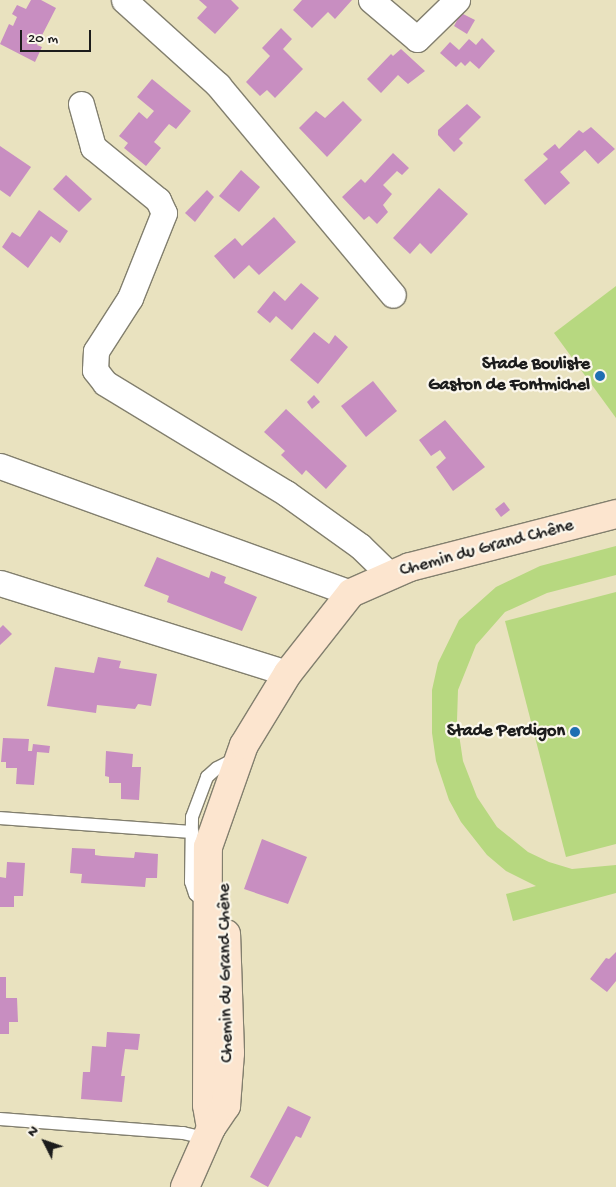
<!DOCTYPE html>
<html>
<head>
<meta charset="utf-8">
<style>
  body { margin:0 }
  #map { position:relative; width:616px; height:1187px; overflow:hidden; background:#e9e2bf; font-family:"Gochi Hand",sans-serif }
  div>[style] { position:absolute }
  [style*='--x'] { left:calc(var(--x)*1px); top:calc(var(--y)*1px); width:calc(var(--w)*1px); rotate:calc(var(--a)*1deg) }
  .green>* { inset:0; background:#b7d880 }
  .building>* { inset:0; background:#c88ec1 }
  .roads { filter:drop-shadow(1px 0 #827f6e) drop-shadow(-1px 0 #827f6e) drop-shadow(0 1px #827f6e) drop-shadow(0 -1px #827f6e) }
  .service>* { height:12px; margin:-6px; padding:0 6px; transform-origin:6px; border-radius:6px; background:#fff }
  .minor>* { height:25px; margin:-12.5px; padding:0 12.5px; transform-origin:12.5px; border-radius:12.5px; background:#fff }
  .secondary>* { height:28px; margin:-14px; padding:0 14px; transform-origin:14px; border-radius:14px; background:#fce5cf }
  .dots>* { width:14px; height:14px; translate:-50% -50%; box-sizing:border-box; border:2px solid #fbf7ec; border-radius:50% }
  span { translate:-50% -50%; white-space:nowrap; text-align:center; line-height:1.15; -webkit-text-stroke:4.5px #fbf7ec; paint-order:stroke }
  .poi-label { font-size:18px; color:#1c1c1c; font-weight:700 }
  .right { translate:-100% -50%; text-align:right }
  .street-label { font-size:18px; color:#1c1c1c }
  .north { position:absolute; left:20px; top:1117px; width:50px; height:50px; -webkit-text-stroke:4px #fbf7ec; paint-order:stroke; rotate:311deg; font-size:14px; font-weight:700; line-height:20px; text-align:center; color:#1c1c1c }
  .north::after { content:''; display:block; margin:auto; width:18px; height:22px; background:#1c1c1c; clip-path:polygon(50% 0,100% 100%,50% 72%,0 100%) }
  .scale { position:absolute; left:20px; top:30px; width:71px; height:22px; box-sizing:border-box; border:2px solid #1c1c1c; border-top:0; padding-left:6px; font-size:15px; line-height:18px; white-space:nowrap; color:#1c1c1c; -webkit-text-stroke:4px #fbf7ec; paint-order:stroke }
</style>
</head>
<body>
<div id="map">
  <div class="green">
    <i style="clip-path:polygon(616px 286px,616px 418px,554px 333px)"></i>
    <i style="clip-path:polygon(616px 546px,616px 575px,547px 593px,505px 612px,476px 645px,458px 690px,457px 721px,463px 761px,477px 797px,497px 827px,528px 852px,549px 862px,572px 869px,616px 865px,616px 893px,513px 921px,506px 894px,536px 886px,506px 871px,487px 855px,461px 822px,449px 800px,436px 761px,432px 733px,432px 690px,438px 663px,459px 620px,496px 587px,540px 566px)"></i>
    <i style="clip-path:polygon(616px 592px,616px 844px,566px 857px,505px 621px)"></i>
  </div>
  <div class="building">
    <i style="clip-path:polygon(31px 0,41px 0,56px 8px,37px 45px,42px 47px,35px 62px,0 44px,9px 24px,13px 26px,17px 17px,12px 14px,17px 5px,26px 9px)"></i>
    <i style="clip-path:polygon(199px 0,231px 0,239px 8px,215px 34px,197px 18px,207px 7px)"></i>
    <i style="clip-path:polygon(302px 0,352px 0,335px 19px,328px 12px,312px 28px,293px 10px)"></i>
    <i style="clip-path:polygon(461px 13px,475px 20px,467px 34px,454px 26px)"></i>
    <i style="clip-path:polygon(281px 28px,292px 39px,283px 49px,303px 69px,275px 98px,267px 90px,260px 96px,246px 82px,270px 56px,262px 48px)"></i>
    <i style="clip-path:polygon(482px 38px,495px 51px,479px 69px,470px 61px,465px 66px,461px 62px,456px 67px,440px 53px,450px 42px,459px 50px,469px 39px,476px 45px)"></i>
    <i style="clip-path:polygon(401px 49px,425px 71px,408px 84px,398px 75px,381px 93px,367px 79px,391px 54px,393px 56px)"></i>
    <i style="clip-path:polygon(152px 79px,191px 111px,176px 129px,169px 124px,163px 131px,154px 142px,161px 148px,146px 166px,124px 148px,128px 143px,119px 136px,139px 112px,147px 119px,154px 111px,137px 97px)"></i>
    <i style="clip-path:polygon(343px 101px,362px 120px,327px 157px,299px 128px,316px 111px,325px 118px)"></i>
    <i style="clip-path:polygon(467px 104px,481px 117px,459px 139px,463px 143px,454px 152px,438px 135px,438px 130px)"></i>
    <i style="clip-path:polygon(591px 127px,615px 149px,598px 164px,585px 150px,560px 172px,570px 183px,545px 205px,524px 180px,548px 159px,543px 154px,555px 144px,559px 149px,579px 130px,583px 133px)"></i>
    <i style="clip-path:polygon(0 146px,31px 167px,10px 197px,0 190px)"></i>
    <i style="clip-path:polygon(393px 153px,409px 168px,402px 175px,397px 171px,383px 185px,392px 194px,383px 205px,388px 212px,377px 224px,369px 216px,364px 220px,342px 197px,361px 179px,365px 183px)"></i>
    <i style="clip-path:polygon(241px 170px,260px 187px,239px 212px,219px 196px)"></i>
    <i style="clip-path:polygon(66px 175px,92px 199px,79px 212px,53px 189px)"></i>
    <i style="clip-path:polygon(439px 188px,468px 214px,431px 254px,420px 243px,410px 254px,393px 238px)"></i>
    <i style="clip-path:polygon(207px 190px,214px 197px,195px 222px,185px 213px)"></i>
    <i style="clip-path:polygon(39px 210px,68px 231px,60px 243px,51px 236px,28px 268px,2px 247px,12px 232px,20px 237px)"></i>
    <i style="clip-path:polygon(274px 217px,296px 242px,259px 275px,249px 265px,234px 279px,214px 256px,235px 238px,242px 246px)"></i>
    <i style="clip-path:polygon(301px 283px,319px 298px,292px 330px,276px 316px,270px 323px,257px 312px,274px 291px,285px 301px)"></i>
    <i style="clip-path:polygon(314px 332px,329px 344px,335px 335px,348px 347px,318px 384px,290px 360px)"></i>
    <i style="clip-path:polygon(373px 381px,397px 411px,366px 437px,341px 406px)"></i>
    <i style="clip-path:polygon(314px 395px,320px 402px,312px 409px,307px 402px)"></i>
    <i style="clip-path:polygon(286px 409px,347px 466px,326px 489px,306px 470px,302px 475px,281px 455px,285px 451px,264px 432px)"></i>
    <i style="clip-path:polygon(445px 420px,485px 467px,453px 491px,436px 467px,446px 458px,440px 450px,431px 456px,419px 440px)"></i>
    <i style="clip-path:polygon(504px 502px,510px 510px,501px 517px,495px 509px)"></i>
    <i style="clip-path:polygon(157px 557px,209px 578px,211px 571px,226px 577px,224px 583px,257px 597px,242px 631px,167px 602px,169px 596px,144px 586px)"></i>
    <i style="clip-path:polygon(3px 625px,12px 634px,0 645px,0 628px)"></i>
    <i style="clip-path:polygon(98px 657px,121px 661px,119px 668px,157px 674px,151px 706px,138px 704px,135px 709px,97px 705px,96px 713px,47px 706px,55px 667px,94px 673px)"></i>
    <i style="clip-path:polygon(3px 738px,29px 739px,28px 751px,32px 751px,33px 744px,50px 746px,49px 753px,37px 752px,34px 785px,16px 784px,17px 768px,6px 768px,6px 762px,1px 762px)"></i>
    <i style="clip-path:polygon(106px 751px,133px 754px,132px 767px,141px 767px,139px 800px,121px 799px,121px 783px,109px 783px,109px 777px,105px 776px)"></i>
    <i style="clip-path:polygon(262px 839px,307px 857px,288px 904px,244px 889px)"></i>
    <i style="clip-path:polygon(72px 848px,95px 849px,95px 855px,102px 856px,134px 858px,135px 852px,158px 854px,157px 878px,146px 878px,145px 887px,81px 883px,82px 874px,70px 873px)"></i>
    <i style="clip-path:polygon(7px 862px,25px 863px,23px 896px,14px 896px,14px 907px,0 907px,0 877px,6px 878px)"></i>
    <i style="clip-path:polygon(616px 952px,616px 981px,607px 992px,590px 979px,606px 958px,609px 959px)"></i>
    <i style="clip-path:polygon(0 977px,6px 977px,6px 998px,17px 998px,18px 1022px,9px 1022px,9px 1034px,0 1034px)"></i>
    <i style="clip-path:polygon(107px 1032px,140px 1034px,138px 1050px,125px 1049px,121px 1076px,125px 1076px,122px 1102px,81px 1099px,83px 1072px,90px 1072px,92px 1046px,106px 1047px)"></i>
    <i style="clip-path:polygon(288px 1106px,311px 1117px,301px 1138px,296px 1136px,268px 1187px,250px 1177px)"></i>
  </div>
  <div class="roads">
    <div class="service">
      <i style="--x:0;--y:818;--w:193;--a:4.2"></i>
      <i style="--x:205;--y:903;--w:13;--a:-138"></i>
      <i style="--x:195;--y:894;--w:13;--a:-108"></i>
      <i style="--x:191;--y:882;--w:65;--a:-89.1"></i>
      <i style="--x:192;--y:817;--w:43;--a:-69.4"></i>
      <i style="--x:207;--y:777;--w:13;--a:-42"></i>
      <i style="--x:217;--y:768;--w:22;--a:-27"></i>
      <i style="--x:0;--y:1119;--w:184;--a:4.4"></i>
      <i style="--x:183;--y:1133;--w:27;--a:13"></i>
    </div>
    <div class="minor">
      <i style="--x:124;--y:0;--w:127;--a:42.1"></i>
      <i style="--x:218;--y:85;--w:273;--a:50.2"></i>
      <i style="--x:371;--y:0;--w:60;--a:40.3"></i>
      <i style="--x:417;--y:39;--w:56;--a:-44.3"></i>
      <i style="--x:81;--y:104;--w:45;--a:74.4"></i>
      <i style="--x:93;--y:147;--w:84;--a:39.2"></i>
      <i style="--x:158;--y:200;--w:14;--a:65"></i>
      <i style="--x:164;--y:213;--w:92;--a:111.8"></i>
      <i style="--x:130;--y:298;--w:63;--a:122.7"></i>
      <i style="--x:96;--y:351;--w:19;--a:93"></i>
      <i style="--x:95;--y:370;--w:16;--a:52"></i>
      <i style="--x:105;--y:383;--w:212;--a:31.3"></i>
      <i style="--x:286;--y:493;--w:91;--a:35.6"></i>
      <i style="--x:360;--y:546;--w:43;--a:44.1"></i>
      <i style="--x:0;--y:466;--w:373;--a:19.9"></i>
      <i style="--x:0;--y:583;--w:302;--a:17.4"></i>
    </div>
    <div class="secondary">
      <i style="--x:211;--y:1128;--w:23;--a:-100"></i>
      <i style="--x:207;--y:1105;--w:258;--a:-89.8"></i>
      <i style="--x:208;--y:847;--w:108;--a:-70.6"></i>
      <i style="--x:244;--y:745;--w:84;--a:-58.6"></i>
      <i style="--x:288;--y:673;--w:102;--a:-51.8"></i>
      <i style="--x:351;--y:593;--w:64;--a:-23.8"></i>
      <i style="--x:410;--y:567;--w:213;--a:-14.4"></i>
      <i style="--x:185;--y:1187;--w:64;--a:-66.2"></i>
      <i style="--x:211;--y:1128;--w:27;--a:-56"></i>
      <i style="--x:226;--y:1106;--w:53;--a:-85.7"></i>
      <i style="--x:230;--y:1053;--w:119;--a:-91.9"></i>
    </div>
  </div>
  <div class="dots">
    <i style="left:600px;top:376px;background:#1f6fb2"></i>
    <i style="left:575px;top:732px;background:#1f6fb2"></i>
  </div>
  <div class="poi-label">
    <span class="right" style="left:590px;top:376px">Stade Bouliste<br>Gaston de Fontmichel</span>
    <span class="right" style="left:565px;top:732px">Stade Perdigon</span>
  </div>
  <div class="street-label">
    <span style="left:487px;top:549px;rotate:-15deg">Chemin du Grand Chêne</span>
    <span style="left:227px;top:973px;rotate:-91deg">Chemin du Grand Chêne</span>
  </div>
  <div class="north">N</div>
  <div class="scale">20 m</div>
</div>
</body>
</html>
